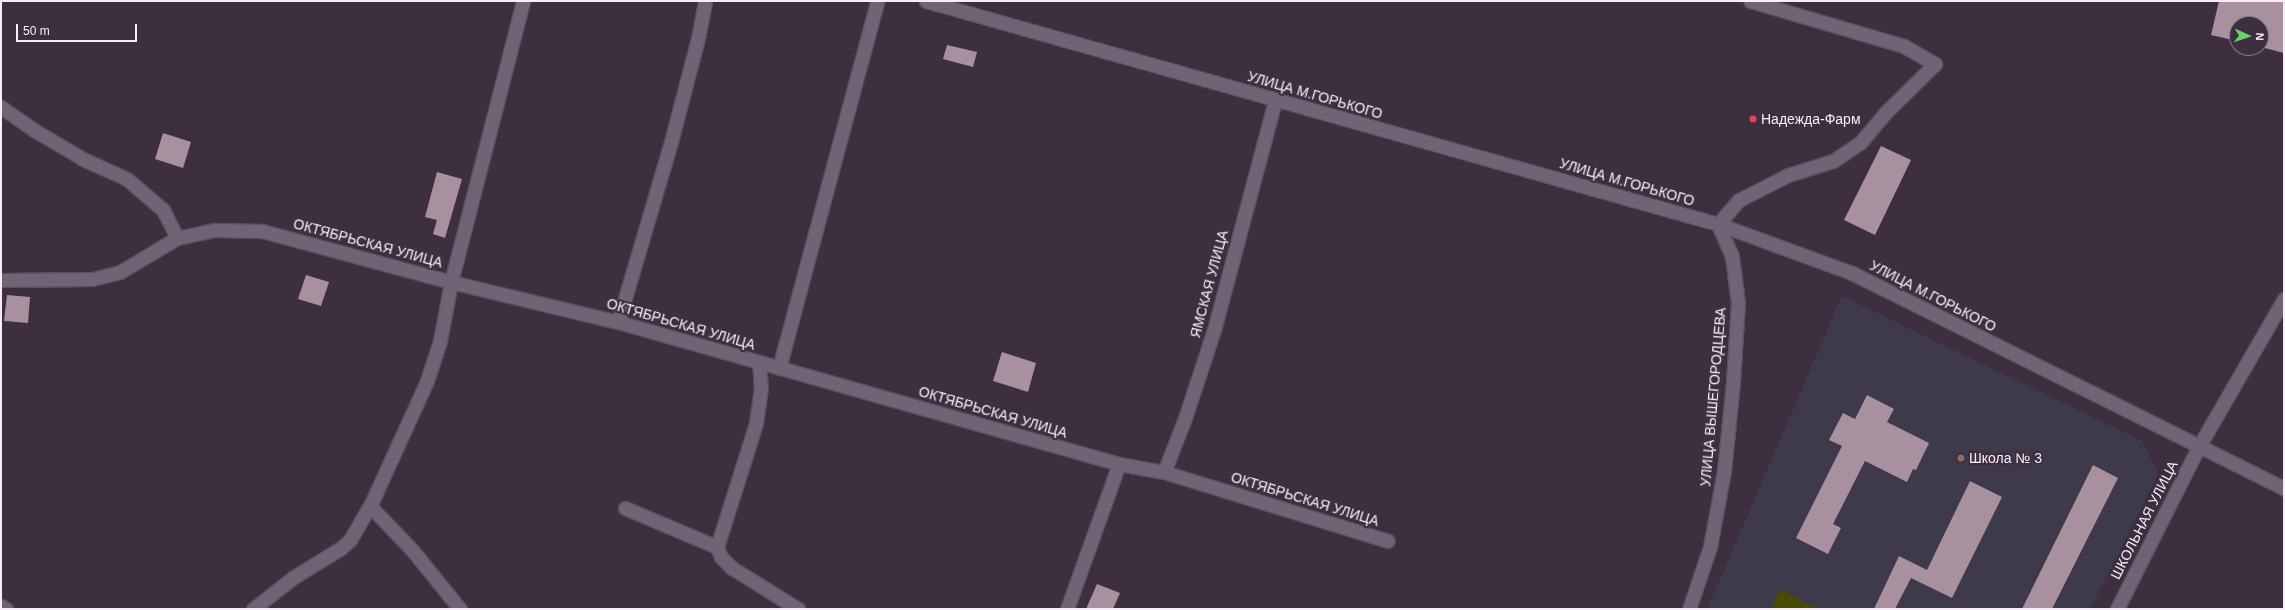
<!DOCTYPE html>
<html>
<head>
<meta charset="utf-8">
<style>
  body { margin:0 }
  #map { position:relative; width:2285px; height:610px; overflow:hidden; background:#3d2f40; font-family:Arial,sans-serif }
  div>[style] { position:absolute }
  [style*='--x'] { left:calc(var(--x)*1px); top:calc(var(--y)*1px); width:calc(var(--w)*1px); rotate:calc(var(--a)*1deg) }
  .education>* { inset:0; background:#3e394b }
  .green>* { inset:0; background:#494c00 }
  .building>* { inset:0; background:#a8909e }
  .roads { filter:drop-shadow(1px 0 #5b4f5d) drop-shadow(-1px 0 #5b4f5d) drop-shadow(0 1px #5b4f5d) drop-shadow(0 -1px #5b4f5d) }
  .street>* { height:13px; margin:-6.5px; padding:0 6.5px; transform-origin:6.5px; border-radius:6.5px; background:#726275 }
  .dots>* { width:11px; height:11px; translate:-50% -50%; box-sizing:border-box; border:2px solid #3d2f40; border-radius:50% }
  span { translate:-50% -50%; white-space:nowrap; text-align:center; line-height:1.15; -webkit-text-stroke:4px #3d2f40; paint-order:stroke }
  .street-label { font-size:14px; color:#f7edf8 }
  .poi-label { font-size:14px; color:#f7edf8 }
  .left { translate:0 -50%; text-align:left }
  .frame { position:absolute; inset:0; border:2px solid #f7edf8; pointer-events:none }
  .north { position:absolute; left:2229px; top:16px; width:40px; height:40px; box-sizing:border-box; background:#3d2f40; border:1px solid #877b8a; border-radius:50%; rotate:93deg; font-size:11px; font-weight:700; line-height:16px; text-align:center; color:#f7edf8 }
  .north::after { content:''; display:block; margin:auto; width:14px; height:18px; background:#69d464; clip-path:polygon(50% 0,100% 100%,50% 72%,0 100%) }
  .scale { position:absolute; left:16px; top:24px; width:121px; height:18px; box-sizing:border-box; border:2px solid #f7edf8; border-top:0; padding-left:5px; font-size:12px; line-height:14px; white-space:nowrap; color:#f7edf8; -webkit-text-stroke:3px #3d2f40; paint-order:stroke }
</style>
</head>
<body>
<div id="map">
  <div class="education">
    <i style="clip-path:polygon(1842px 296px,2142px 441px,2158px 474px,2090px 609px,1707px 609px)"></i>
  </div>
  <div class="green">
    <i style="clip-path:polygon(1780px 590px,1819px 609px,1771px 609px)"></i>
  </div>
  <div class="building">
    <i style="clip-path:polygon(2219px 1px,2284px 1px,2284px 53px,2261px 47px,2261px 24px,2237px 24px,2237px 41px,2211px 35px)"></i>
    <i style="clip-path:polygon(947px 45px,977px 52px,973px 67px,943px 59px)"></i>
    <i style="clip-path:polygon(163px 133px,191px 142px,183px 168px,155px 159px)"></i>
    <i style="clip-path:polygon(1881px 146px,1911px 160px,1875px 235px,1844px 220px)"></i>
    <i style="clip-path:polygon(437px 172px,462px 179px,445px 238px,433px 234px,437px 220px,425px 217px)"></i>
    <i style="clip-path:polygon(306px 275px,329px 282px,321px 306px,298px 299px)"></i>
    <i style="clip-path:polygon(7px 295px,30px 297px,28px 323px,4px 321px)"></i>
    <i style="clip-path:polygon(1002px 352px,1036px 363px,1028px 392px,993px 381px)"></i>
    <i style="clip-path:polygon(1867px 395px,1894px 409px,1887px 422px,1929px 443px,1916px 470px,1913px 469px,1907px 482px,1865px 461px,1833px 524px,1841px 528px,1828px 554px,1796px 538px,1842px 446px,1829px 440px,1843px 413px,1855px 419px)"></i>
    <i style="clip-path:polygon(2093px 465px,2118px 478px,2052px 609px,2022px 609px)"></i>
    <i style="clip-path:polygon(1970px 481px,2002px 497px,1952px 598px,1911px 578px,1895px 609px,1874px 609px,1899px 556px,1927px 570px)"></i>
    <i style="clip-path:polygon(1097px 584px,1120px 593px,1113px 609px,1086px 609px)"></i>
  </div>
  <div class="roads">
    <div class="street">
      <i style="--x:926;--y:1;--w:823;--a:15.73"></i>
      <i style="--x:1718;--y:224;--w:143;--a:20.1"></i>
      <i style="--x:1852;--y:273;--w:483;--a:26.5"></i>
      <i style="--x:1;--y:107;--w:40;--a:34.9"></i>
      <i style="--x:34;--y:130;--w:57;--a:30.6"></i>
      <i style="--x:83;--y:159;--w:48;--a:24.4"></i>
      <i style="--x:127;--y:179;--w:48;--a:40.7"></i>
      <i style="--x:163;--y:210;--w:31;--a:63"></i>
      <i style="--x:1;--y:280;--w:91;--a:-0.6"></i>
      <i style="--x:92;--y:279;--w:29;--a:-14"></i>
      <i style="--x:120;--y:272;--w:66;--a:-30.8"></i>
      <i style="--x:177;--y:238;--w:40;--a:-12"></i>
      <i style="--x:216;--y:230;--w:46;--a:1.2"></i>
      <i style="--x:262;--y:231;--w:196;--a:15.1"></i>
      <i style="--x:451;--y:282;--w:172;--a:13.5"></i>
      <i style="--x:618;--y:322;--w:521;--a:15.82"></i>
      <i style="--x:1119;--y:464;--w:46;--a:10.1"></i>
      <i style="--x:1164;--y:472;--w:234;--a:17.1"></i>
      <i style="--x:618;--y:322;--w:192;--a:-73.6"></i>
      <i style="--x:672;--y:138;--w:103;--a:-75.4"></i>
      <i style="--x:698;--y:38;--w:38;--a:-79"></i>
      <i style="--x:779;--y:368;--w:380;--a:-75"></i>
      <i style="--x:1164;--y:472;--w:58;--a:-68.7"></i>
      <i style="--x:1185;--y:418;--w:93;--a:-71.8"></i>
      <i style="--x:1214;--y:330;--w:238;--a:-75.1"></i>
      <i style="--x:370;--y:506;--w:62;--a:46.3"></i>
      <i style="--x:413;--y:551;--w:75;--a:51"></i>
      <i style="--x:625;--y:508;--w:100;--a:23"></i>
      <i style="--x:717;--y:547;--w:11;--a:68"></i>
      <i style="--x:721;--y:557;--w:16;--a:45"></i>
      <i style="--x:732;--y:568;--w:78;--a:31.8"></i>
      <i style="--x:717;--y:547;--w:130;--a:-72.5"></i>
      <i style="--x:756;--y:423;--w:34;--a:-82"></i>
      <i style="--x:761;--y:389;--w:27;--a:-94"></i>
      <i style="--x:1;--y:606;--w:6;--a:31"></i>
      <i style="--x:253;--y:609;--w:52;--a:-38"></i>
      <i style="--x:294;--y:577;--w:55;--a:-31.7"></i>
      <i style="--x:341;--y:548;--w:12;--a:-42"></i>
      <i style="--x:350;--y:540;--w:39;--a:-60"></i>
      <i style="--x:370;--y:506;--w:137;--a:-65.5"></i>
      <i style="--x:427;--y:381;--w:42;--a:-72"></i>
      <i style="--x:440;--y:341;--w:60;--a:-79.4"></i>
      <i style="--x:451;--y:282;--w:290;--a:-75.6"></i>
      <i style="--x:1067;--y:609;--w:154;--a:-70.3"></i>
      <i style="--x:1689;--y:609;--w:65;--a:-71.3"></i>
      <i style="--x:1710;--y:547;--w:77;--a:-79.6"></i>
      <i style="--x:1724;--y:471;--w:89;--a:-84.2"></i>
      <i style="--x:1733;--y:382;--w:79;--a:-86.4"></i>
      <i style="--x:1738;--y:303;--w:47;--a:-97.3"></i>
      <i style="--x:1732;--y:256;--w:35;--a:-114"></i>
      <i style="--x:1718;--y:224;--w:32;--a:-49"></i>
      <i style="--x:1739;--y:200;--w:55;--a:-27"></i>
      <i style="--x:1788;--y:175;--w:47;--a:-17.3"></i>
      <i style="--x:1833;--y:161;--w:32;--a:-34"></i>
      <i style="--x:1860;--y:143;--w:40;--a:-50"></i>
      <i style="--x:1886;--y:112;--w:69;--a:-44.4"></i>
      <i style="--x:1935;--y:64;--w:36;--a:-150"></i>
      <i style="--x:1904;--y:46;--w:160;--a:-163.7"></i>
      <i style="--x:2117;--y:609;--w:182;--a:-63.3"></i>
      <i style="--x:2199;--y:446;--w:170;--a:-60"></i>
    </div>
  </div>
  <div class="dots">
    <i style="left:1753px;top:119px;background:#e0444e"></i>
    <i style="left:1961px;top:458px;background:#8d6e63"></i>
  </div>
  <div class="street-label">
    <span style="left:1315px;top:95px;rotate:16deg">УЛИЦА М.ГОРЬКОГО</span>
    <span style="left:1627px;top:182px;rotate:16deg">УЛИЦА М.ГОРЬКОГО</span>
    <span style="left:368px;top:243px;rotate:15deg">ОКТЯБРЬСКАЯ УЛИЦА</span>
    <span style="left:1209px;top:284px;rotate:-75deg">ЯМСКАЯ УЛИЦА</span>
    <span style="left:1933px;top:296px;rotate:27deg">УЛИЦА М.ГОРЬКОГО</span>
    <span style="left:681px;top:324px;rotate:16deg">ОКТЯБРЬСКАЯ УЛИЦА</span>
    <span style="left:1713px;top:397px;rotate:-85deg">УЛИЦА ВЫШЕГОРОДЦЕВА</span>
    <span style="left:993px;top:412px;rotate:16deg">ОКТЯБРЬСКАЯ УЛИЦА</span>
    <span style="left:1305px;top:499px;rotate:17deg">ОКТЯБРЬСКАЯ УЛИЦА</span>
    <span style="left:2144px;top:520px;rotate:-63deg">ШКОЛЬНАЯ УЛИЦА</span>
  </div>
  <div class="poi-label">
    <span class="left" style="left:1761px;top:119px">Надежда-Фарм</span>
    <span class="left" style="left:1969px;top:458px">Школа № 3</span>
  </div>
  <div class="frame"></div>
  <div class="north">N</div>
  <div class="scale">50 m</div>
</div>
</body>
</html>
